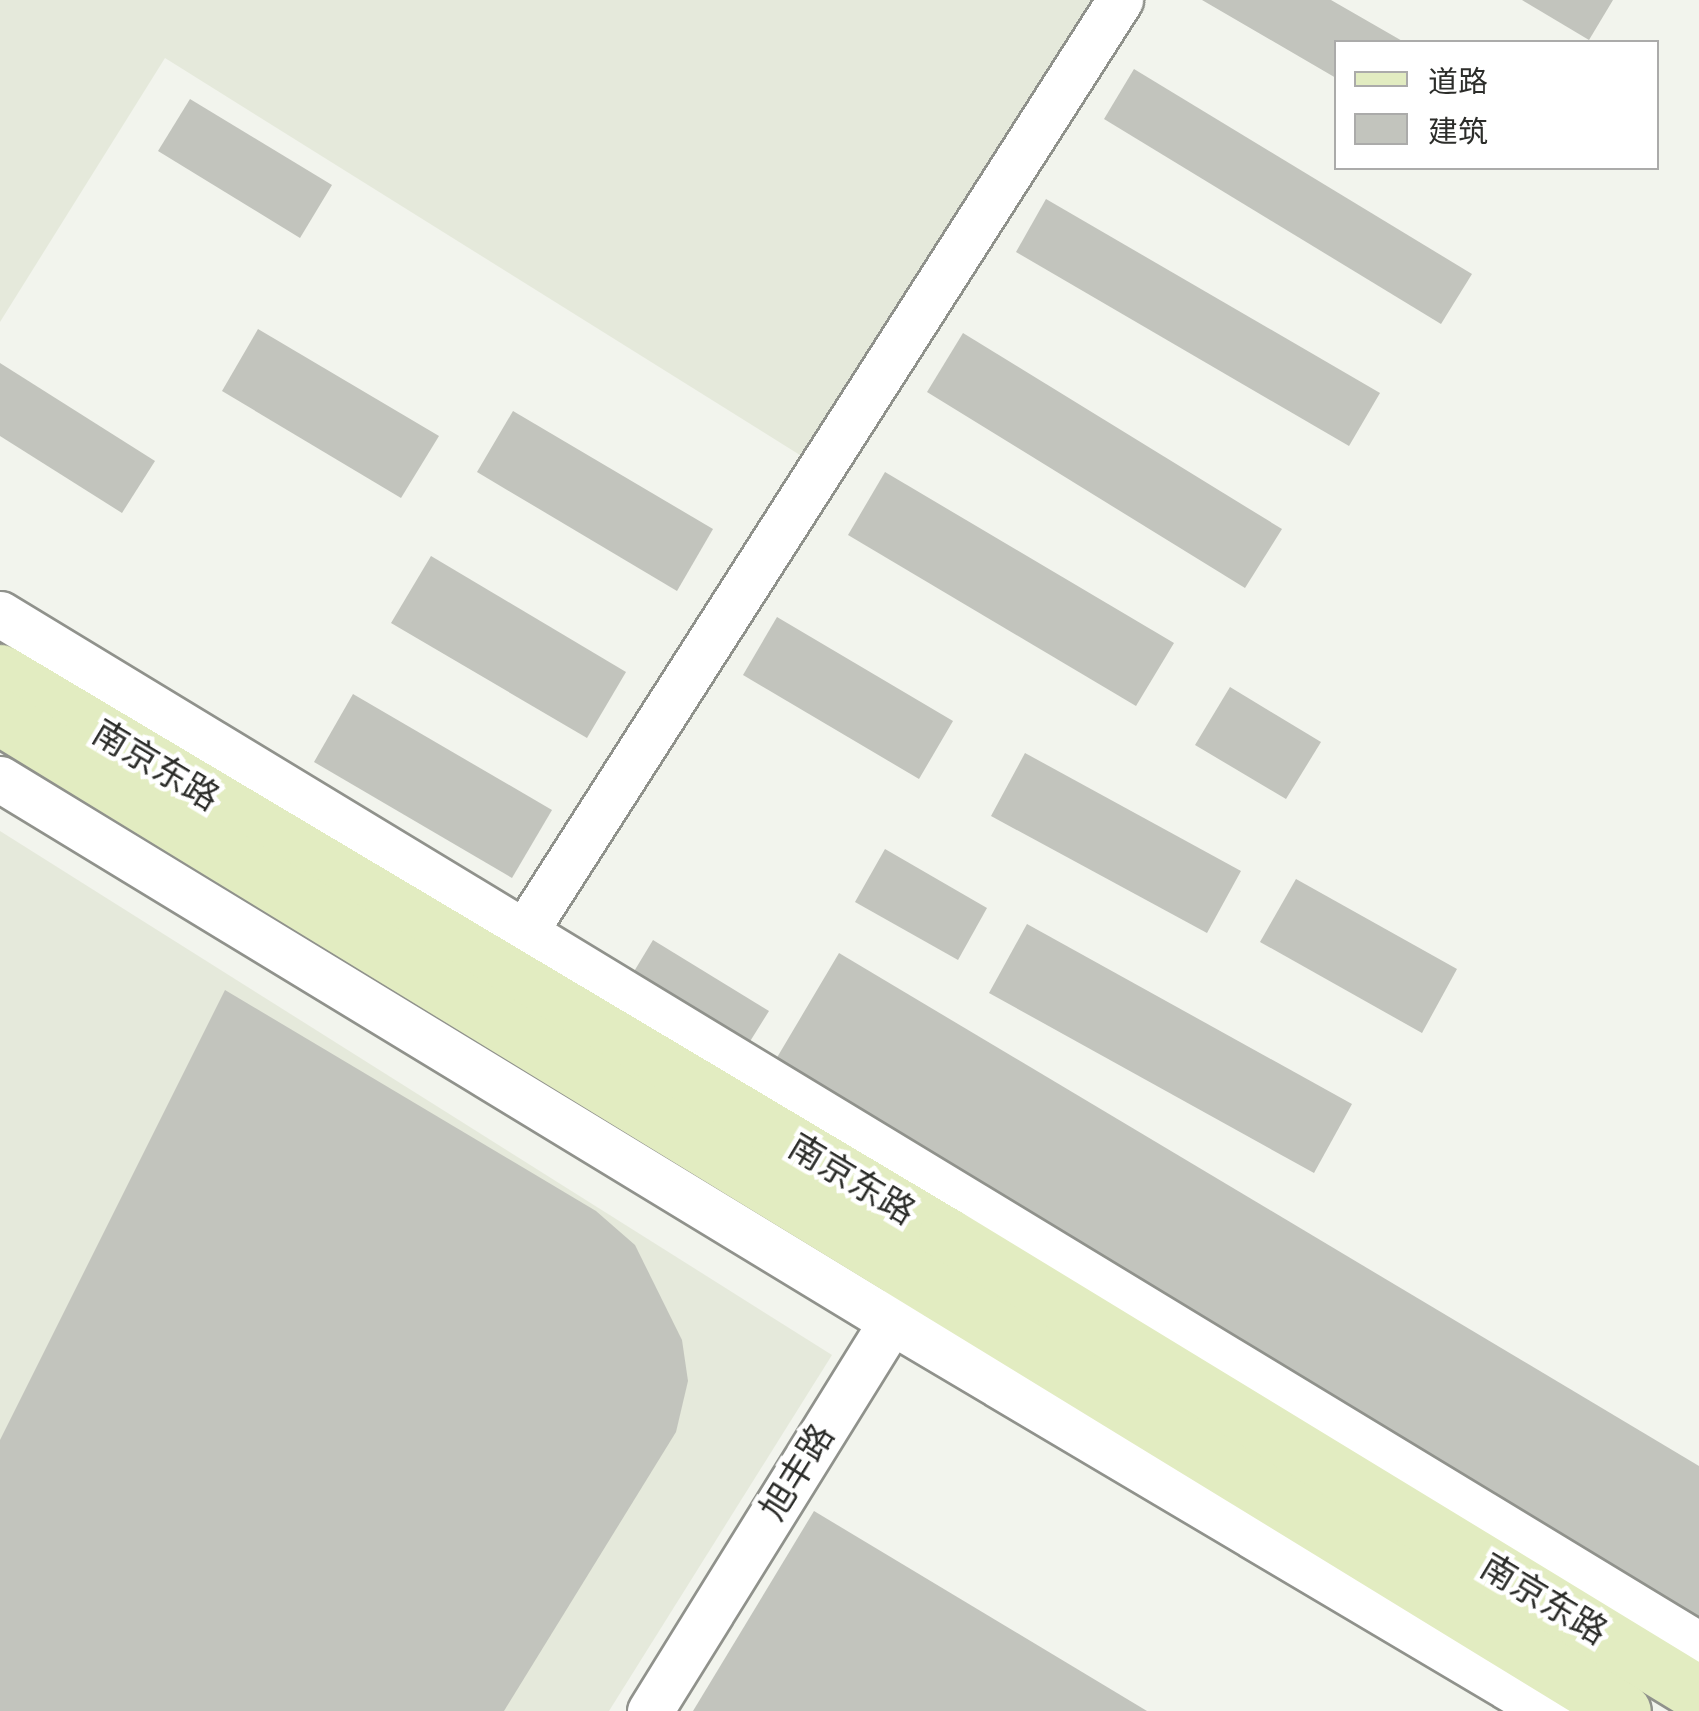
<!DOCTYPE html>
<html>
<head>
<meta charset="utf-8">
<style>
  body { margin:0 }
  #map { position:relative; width:1699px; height:1711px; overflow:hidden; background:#f2f4ed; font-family:"Space Grotesk","Noto Sans SC",sans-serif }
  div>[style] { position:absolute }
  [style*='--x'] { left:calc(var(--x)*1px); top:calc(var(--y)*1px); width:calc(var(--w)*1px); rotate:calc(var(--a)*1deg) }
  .built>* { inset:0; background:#e5e9db }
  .building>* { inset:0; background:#c2c4bd }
  .roads { filter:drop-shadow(2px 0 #90928c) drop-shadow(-2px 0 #90928c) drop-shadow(0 2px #90928c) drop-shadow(0 -2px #90928c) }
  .minor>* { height:45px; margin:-22.5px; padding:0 22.5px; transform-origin:22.5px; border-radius:22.5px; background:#fff }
  .major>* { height:55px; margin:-27.5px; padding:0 27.5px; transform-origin:27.5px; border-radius:27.5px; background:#e2ecc1 }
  span { translate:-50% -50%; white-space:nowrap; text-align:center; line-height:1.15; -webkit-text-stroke:9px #fff; paint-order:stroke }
  .street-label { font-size:35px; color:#2c2d2a }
  .legend { position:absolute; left:1334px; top:40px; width:325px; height:130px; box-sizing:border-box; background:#fff; border:2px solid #ababaa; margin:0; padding:12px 18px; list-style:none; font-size:30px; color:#2c2d2a }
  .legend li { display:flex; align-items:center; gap:20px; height:50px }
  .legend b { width:50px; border:2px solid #ababaa }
</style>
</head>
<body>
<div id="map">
  <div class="built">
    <i style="clip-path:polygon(0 0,1100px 0,811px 462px,165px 58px,0 322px)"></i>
    <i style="clip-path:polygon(0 831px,832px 1355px,609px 1711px,0 1711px)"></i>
  </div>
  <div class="building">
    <i style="clip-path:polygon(1202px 0,1331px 0,1404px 42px,1336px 42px,1336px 78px)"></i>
    <i style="clip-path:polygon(1522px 0,1613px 0,1589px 40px)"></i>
    <i style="clip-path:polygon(1134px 69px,1472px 274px,1441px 324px,1104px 119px)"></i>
    <i style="clip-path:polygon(190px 99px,332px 185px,300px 238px,158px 151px)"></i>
    <i style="clip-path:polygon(1046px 199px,1380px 393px,1349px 446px,1016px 252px)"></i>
    <i style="clip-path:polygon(258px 329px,439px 436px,401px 498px,222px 391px)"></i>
    <i style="clip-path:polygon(963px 333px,1282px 529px,1245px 588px,927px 392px)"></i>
    <i style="clip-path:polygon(0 363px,155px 461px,122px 513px,0 436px)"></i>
    <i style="clip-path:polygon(513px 411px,713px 529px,677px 591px,477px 472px)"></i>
    <i style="clip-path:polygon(885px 472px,1174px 643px,1136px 706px,848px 535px)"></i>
    <i style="clip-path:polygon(431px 556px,626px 672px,587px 738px,391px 623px)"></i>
    <i style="clip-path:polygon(777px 617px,953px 721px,919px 779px,743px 675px)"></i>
    <i style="clip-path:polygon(1230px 687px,1321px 742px,1286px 799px,1195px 745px)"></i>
    <i style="clip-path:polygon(353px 694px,552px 810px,512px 878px,314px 762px)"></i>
    <i style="clip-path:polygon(1025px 753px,1241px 871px,1207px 933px,991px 816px)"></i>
    <i style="clip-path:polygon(885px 849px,987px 908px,958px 960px,855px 902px)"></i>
    <i style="clip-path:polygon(1296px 879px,1457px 969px,1422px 1033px,1260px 942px)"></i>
    <i style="clip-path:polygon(1027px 924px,1352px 1104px,1314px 1173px,989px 993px)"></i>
    <i style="clip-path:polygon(653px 940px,769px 1011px,739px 1059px,624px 988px)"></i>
    <i style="clip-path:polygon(839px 953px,1699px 1466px,1699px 1618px,1695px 1624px,769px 1071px)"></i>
    <i style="clip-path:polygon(225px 990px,596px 1211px,635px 1245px,682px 1340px,688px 1381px,676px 1432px,504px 1711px,0 1711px,0 1440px)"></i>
    <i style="clip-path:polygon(814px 1511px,1147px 1711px,693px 1711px)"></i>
  </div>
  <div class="roads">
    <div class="minor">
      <i style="--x:0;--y:614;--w:1987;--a:31.25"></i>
      <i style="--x:0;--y:779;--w:1043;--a:31.31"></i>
      <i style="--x:891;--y:1321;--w:764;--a:30.69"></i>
      <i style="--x:509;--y:956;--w:1135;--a:-57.42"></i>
      <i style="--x:650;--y:1711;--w:488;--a:-58.2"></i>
    </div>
    <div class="major">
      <i style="--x:0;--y:672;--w:1101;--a:30.76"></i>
      <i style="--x:946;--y:1235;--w:882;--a:31.36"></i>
      <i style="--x:0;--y:717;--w:1903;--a:31.49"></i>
    </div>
  </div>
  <div class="street-label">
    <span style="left:156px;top:765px;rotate:31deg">南京东路</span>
    <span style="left:852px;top:1179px;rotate:31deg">南京东路</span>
    <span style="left:797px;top:1472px;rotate:-58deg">旭丰路</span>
    <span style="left:1544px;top:1599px;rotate:31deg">南京东路</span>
  </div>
  <ul class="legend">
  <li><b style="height:12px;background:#e2ecc1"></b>道路</li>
  <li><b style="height:28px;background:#c2c4bd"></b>建筑</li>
  </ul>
</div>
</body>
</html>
